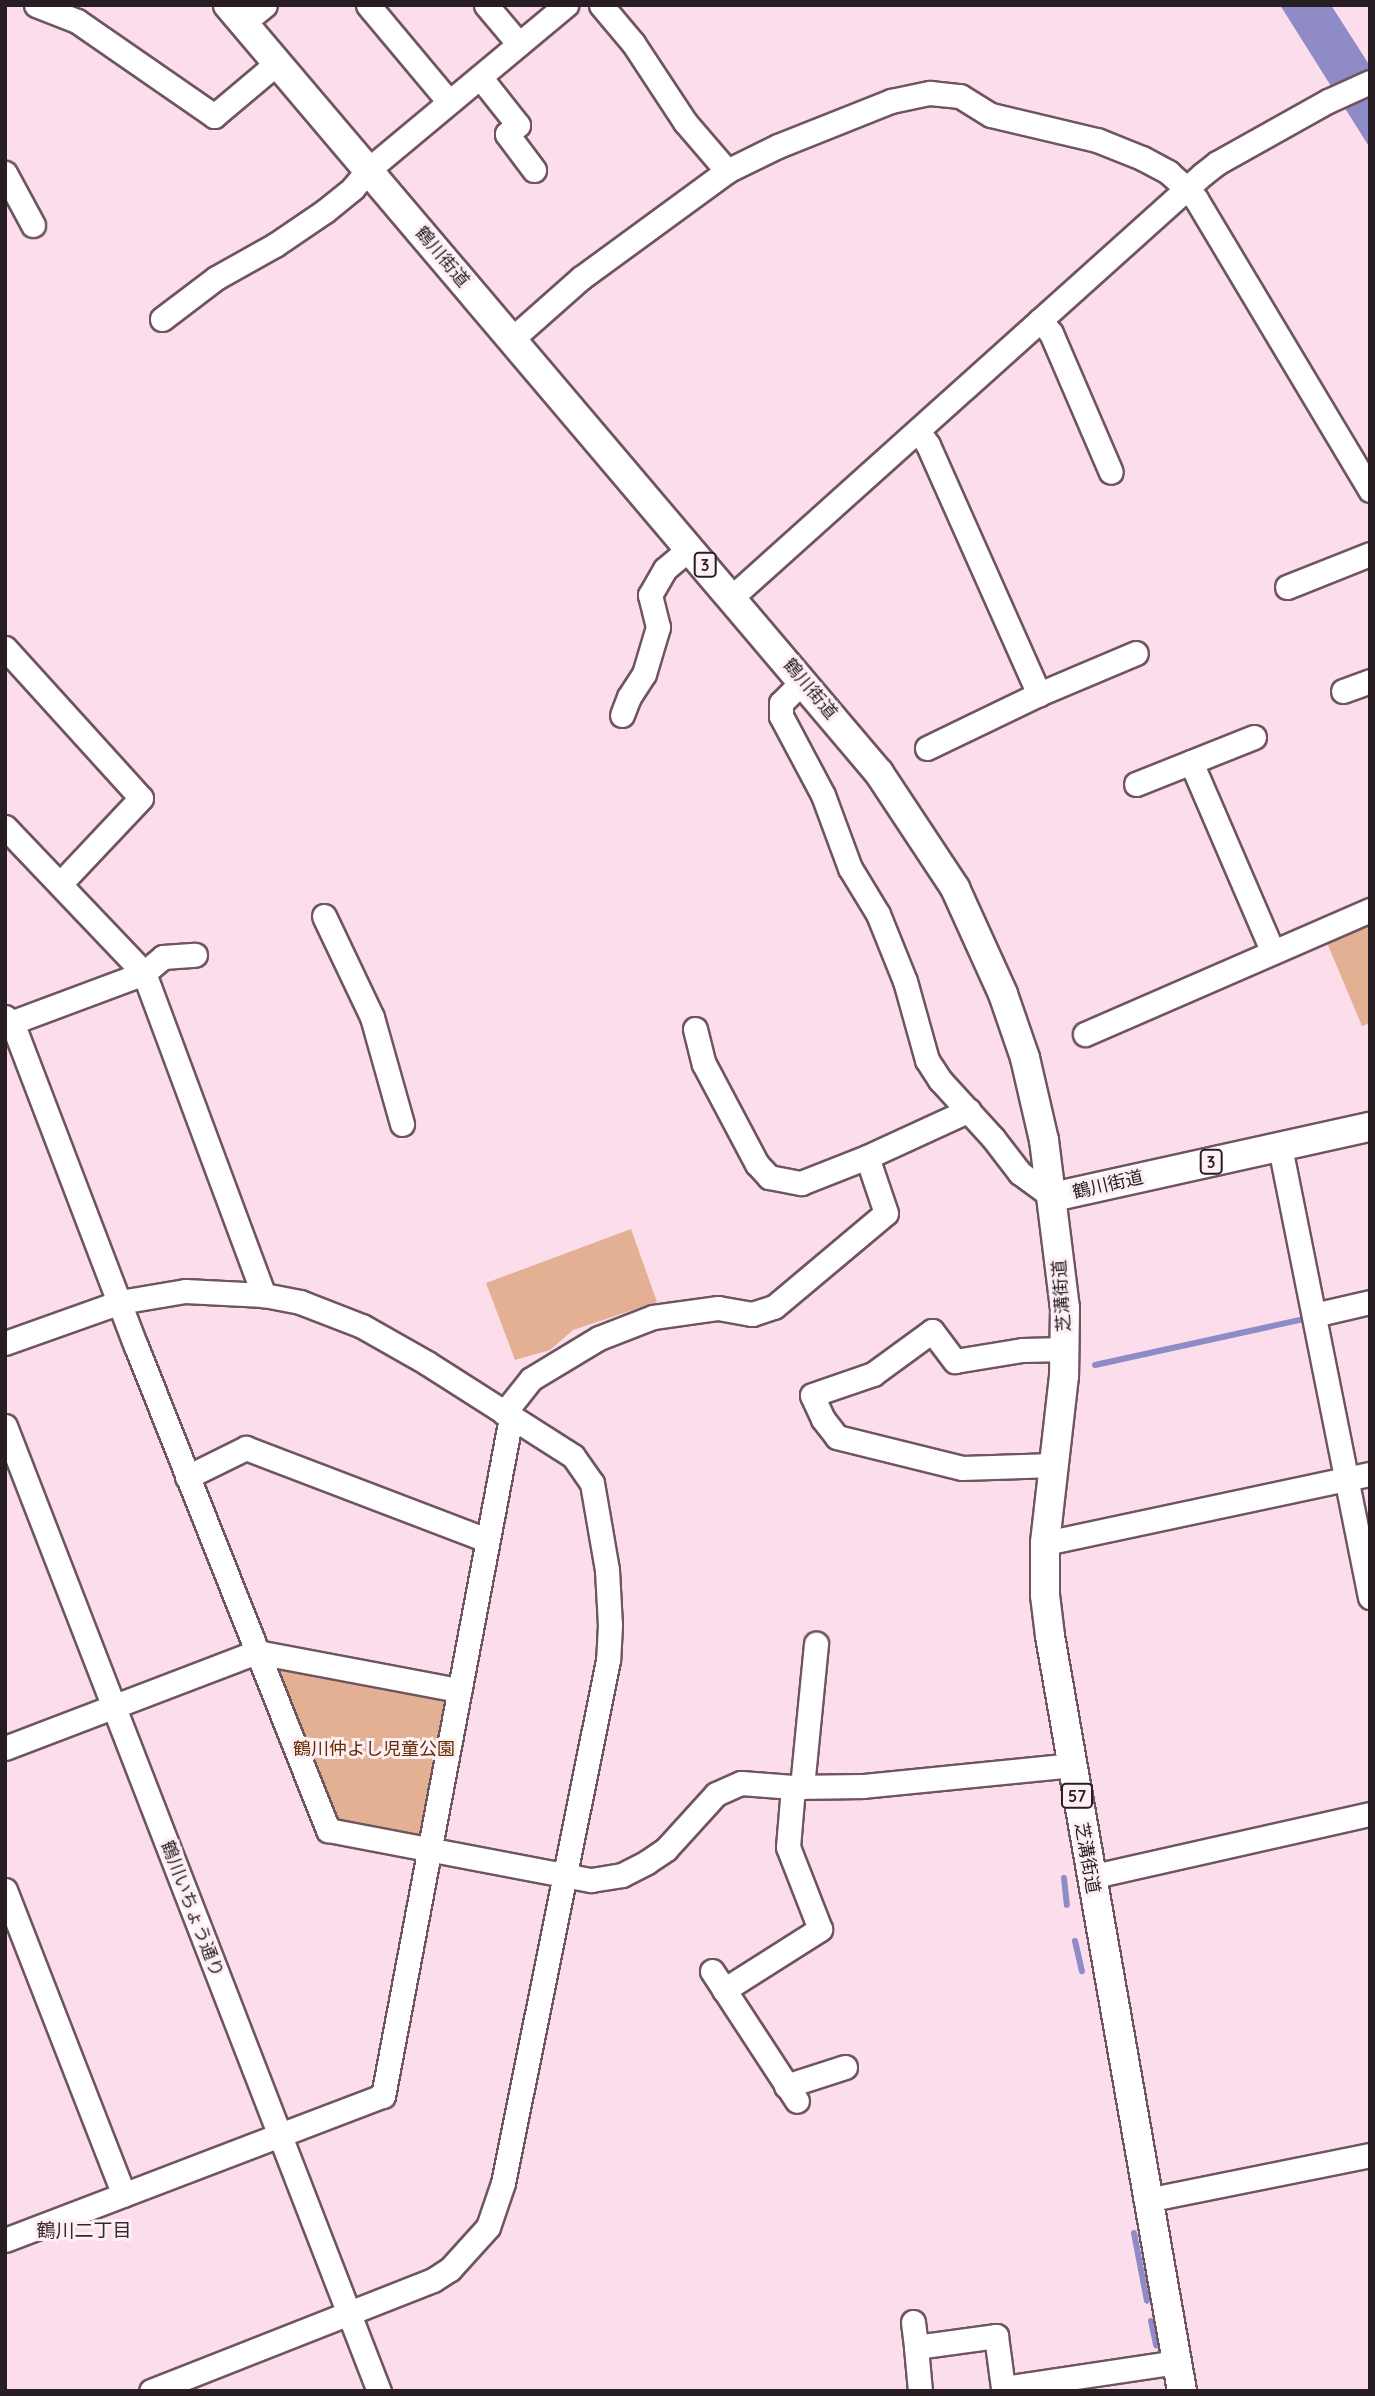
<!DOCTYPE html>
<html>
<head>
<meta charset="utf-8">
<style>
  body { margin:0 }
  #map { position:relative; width:1375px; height:2396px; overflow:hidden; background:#fbddeb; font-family:Quicksand,"Noto Sans JP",sans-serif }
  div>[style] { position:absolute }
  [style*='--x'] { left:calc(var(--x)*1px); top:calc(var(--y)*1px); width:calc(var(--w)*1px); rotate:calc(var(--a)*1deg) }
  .green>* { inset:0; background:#e4b093 }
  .water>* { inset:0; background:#8e8bc7 }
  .stream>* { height:6px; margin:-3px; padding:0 3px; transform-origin:3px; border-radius:3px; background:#8e8bc7 }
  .roads { filter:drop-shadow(2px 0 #6f5561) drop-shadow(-2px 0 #6f5561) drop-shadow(0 2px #6f5561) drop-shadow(0 -2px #6f5561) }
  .minor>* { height:23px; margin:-11.5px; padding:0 11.5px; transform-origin:11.5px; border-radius:11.5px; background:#fff }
  .major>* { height:28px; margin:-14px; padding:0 14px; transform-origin:14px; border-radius:14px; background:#fff }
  span { translate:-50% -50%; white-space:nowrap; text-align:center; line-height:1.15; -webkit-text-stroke:6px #fcf0f5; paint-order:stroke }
  .shield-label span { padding:2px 5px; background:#fcf0f5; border:2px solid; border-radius:5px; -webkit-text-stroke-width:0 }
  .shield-label { font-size:16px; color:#271d22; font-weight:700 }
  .street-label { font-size:18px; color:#271d22 }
  .park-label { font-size:18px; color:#652c03 }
  .neighbourhood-label { font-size:19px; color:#3a242f }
  .frame { position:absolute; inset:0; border:7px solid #271d22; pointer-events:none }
</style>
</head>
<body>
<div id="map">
  <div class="green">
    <i style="clip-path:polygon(1370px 920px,1370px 1023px,1362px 1026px,1325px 938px)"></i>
    <i style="clip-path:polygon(631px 1229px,657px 1302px,573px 1330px,550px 1350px,515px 1360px,486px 1283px)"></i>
    <i style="clip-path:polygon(257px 1652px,459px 1690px,429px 1852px,328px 1830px)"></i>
  </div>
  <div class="water">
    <i style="clip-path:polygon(1280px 5px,1331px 5px,1370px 66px,1370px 148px)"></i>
  </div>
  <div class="stream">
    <i style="--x:1095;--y:1365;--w:210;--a:-12.4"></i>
    <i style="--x:1064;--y:1878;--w:27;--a:84"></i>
    <i style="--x:1075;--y:1941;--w:31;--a:77"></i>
    <i style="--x:1134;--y:2233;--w:69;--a:79.2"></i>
    <i style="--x:1151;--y:2321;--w:25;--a:78"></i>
  </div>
  <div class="roads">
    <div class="minor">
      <i style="--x:36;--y:5;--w:44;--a:21.3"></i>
      <i style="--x:77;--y:21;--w:167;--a:34.7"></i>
      <i style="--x:214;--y:116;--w:82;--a:-40.1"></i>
      <i style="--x:368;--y:5;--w:126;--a:50.1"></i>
      <i style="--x:486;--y:5;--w:51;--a:49.8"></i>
      <i style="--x:601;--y:5;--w:50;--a:49.9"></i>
      <i style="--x:633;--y:43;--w:95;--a:56.6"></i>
      <i style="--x:685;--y:122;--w:65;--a:49.4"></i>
      <i style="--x:243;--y:23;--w:28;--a:-39"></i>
      <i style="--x:480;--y:77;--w:61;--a:51.6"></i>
      <i style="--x:518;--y:125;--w:14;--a:141"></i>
      <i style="--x:507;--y:134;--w:45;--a:53.1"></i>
      <i style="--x:5;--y:173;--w:59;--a:61.7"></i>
      <i style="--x:162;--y:319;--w:68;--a:-37.2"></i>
      <i style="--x:216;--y:278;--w:68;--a:-29.2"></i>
      <i style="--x:275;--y:245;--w:60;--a:-34.2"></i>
      <i style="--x:325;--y:211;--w:36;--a:-39"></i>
      <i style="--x:353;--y:188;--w:23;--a:-50"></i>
      <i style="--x:368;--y:170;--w:258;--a:-39.8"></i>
      <i style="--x:1040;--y:320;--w:17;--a:50"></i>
      <i style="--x:1051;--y:333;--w:151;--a:66.7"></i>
      <i style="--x:512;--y:339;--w:92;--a:-41.5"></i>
      <i style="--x:581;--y:278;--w:181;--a:-36.2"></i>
      <i style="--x:727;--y:171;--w:57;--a:-26.1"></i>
      <i style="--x:778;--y:146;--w:122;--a:-21.7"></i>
      <i style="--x:891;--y:101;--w:40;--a:-12"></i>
      <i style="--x:930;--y:93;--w:30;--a:6"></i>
      <i style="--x:960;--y:96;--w:36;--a:32"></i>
      <i style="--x:991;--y:115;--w:109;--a:13.3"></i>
      <i style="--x:1097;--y:140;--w:48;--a:21.8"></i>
      <i style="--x:1142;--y:158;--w:30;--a:28"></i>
      <i style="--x:1168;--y:172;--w:24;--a:42"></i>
      <i style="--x:1186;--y:188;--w:15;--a:48"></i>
      <i style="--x:1196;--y:199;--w:339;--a:59.1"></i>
      <i style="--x:918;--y:431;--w:17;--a:54"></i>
      <i style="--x:928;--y:445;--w:273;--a:66"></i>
      <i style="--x:1287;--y:587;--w:89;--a:-21.7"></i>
      <i style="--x:732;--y:597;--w:633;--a:-41.93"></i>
      <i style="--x:1203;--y:174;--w:18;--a:-38"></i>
      <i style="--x:1217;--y:163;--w:127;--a:-29.2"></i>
      <i style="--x:1328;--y:101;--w:46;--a:-24.3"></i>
      <i style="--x:5;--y:648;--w:202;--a:47.8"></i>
      <i style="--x:141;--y:798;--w:118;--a:133.3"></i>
      <i style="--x:803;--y:681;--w:31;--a:135"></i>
      <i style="--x:781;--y:703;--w:13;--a:90"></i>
      <i style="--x:781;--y:716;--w:89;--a:62"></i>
      <i style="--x:823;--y:795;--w:78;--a:69.7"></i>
      <i style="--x:850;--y:868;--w:54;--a:58.7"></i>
      <i style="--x:878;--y:914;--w:72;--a:68.1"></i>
      <i style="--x:905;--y:981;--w:82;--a:74.4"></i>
      <i style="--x:927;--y:1060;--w:24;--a:57"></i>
      <i style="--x:940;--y:1080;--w:79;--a:47.6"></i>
      <i style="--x:993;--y:1138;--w:44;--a:52.4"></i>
      <i style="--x:1020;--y:1173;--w:41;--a:36"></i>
      <i style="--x:1343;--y:691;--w:29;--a:-20"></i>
      <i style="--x:622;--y:715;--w:19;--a:-69"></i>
      <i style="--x:629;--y:697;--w:27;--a:-57"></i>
      <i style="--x:644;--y:674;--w:49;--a:-73.4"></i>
      <i style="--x:658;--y:627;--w:33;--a:-104"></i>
      <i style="--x:650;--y:595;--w:30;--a:-60"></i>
      <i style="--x:665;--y:569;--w:33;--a:-40"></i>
      <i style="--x:927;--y:748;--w:124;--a:-25.7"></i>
      <i style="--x:1039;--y:694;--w:105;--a:-22.9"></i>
      <i style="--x:1191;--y:762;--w:207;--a:66.7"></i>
      <i style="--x:1136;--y:784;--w:127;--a:-21.7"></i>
      <i style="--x:5;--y:827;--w:202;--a:46.4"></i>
      <i style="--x:144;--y:973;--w:344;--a:69.6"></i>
      <i style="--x:324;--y:916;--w:112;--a:64.6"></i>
      <i style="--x:372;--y:1017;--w:111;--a:74.3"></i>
      <i style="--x:5;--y:1017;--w:9;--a:36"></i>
      <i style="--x:12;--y:1022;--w:347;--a:69.1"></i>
      <i style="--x:136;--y:1346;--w:521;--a:68.36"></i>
      <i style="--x:328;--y:1830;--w:268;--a:10.8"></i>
      <i style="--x:591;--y:1880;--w:31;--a:-9"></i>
      <i style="--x:622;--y:1875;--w:28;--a:-27"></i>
      <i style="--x:647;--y:1862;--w:23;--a:-34"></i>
      <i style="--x:666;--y:1849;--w:74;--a:-47.7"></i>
      <i style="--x:716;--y:1794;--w:27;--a:-24"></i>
      <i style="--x:741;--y:1783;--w:52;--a:4.4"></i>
      <i style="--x:793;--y:1787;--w:70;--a:-0.8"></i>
      <i style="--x:863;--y:1786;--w:210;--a:-5.7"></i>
      <i style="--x:5;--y:1025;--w:148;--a:-20.5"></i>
      <i style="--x:144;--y:973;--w:25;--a:-40"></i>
      <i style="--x:163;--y:957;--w:32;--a:-4"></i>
      <i style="--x:695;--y:1029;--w:36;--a:76"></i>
      <i style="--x:704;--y:1064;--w:113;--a:62.1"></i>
      <i style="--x:757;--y:1164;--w:18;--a:47"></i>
      <i style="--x:769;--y:1177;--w:33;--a:11"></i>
      <i style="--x:801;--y:1183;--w:71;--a:-21.5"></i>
      <i style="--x:867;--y:1157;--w:112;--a:-24.7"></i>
      <i style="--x:1085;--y:1034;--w:311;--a:-23.5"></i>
      <i style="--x:1280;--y:1147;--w:459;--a:78.7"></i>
      <i style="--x:1314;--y:1315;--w:57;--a:-13.1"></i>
      <i style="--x:5;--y:1343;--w:122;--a:-19.6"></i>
      <i style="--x:120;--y:1302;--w:66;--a:-9.6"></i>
      <i style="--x:185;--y:1291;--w:79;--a:2.9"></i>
      <i style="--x:264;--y:1295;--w:37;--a:11"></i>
      <i style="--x:300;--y:1302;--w:66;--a:21.2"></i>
      <i style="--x:362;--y:1326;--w:75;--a:29.6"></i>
      <i style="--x:427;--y:1363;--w:173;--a:32.5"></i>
      <i style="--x:573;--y:1456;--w:33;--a:55"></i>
      <i style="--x:592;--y:1483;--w:88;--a:80.2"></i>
      <i style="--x:607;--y:1570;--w:55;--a:86.9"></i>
      <i style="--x:610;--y:1625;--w:35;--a:93"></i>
      <i style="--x:608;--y:1660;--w:533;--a:101.35"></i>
      <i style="--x:503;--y:2183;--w:46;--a:108.8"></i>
      <i style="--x:488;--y:2227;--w:57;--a:132.1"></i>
      <i style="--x:450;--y:2269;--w:20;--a:147"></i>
      <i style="--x:433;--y:2280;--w:303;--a:158.5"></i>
      <i style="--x:504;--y:1413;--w:43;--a:-51.5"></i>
      <i style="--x:531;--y:1379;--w:79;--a:-31.1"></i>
      <i style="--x:599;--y:1338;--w:58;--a:-21.3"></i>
      <i style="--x:653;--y:1317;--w:66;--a:-7.9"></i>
      <i style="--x:718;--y:1308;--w:35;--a:10"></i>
      <i style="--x:752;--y:1314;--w:23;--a:-18"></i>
      <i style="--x:774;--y:1307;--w:146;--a:-40"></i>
      <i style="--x:886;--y:1213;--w:59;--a:-108.7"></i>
      <i style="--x:5;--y:1426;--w:1035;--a:68.82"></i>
      <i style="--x:1054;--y:1465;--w:92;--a:178.1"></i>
      <i style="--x:962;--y:1468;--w:129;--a:-166.1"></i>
      <i style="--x:837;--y:1437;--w:23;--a:-128"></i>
      <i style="--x:823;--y:1419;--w:26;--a:-115"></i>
      <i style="--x:812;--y:1395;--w:65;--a:-19"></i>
      <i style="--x:873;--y:1374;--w:73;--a:-36.1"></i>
      <i style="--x:932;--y:1331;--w:38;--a:53"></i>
      <i style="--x:955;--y:1361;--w:68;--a:-9.3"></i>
      <i style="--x:1022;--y:1350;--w:44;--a:-1.3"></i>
      <i style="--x:187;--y:1477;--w:66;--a:-26.2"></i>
      <i style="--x:246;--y:1448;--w:258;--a:20.9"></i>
      <i style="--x:1045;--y:1543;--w:332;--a:-12"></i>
      <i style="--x:5;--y:1748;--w:270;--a:-20.9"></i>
      <i style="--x:257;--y:1652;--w:206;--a:10.7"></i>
      <i style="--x:802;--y:1787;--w:144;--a:-84.4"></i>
      <i style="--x:1090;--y:1877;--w:287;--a:-12.7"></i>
      <i style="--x:5;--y:1890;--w:327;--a:68.7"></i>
      <i style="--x:712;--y:1971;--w:155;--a:56.8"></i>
      <i style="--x:724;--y:1990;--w:114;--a:-32.4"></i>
      <i style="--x:820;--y:1929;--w:88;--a:-111.3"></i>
      <i style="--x:788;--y:1847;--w:60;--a:-85.2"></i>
      <i style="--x:786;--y:2086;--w:62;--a:-17.9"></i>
      <i style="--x:1147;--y:2200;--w:227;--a:-11.4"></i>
      <i style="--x:5;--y:2240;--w:404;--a:-20.9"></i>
      <i style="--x:383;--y:2096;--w:691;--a:-79.32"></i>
      <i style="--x:913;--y:2322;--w:25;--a:83"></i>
      <i style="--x:920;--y:2391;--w:44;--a:-95.2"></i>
      <i style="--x:916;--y:2347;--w:81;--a:-7.8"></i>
      <i style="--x:996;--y:2336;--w:52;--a:82.3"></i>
      <i style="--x:1003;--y:2391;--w:3;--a:-90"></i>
      <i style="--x:1003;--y:2388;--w:175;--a:-8.5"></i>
    </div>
    <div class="major">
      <i style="--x:228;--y:5;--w:1007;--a:49.71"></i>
      <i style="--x:879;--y:773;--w:138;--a:56.5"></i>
      <i style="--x:955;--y:888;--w:116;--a:65.6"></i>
      <i style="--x:1003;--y:994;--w:68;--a:71"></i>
      <i style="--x:1025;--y:1058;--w:84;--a:77"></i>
      <i style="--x:1044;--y:1140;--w:169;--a:82.9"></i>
      <i style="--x:1065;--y:1308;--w:68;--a:90.8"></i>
      <i style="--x:1064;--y:1376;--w:168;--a:96.5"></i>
      <i style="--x:1045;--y:1543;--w:52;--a:90"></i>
      <i style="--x:1045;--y:1595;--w:41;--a:83"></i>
      <i style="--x:1050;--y:1636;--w:766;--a:80.08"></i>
      <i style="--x:1053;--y:1197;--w:325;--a:-12.5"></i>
    </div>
  </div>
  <div class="shield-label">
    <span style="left:705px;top:565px">3</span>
    <span style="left:1211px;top:1162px">3</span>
    <span style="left:1077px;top:1796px">57</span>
  </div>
  <div class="street-label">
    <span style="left:442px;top:257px;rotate:50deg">鶴川街道</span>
    <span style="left:810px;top:689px;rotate:50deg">鶴川街道</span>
    <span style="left:1108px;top:1185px;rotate:-13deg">鶴川街道</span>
    <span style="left:1062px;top:1296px;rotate:-94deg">芝溝街道</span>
    <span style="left:1087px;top:1858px;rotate:80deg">芝溝街道</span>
    <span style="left:192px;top:1909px;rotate:69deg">鶴川いちょう通り</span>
  </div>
  <div class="park-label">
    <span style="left:374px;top:1749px">鶴川仲よし児童公園</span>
  </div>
  <div class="neighbourhood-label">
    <span style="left:84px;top:2231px">鶴川二丁目</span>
  </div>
  <div class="frame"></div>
</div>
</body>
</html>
